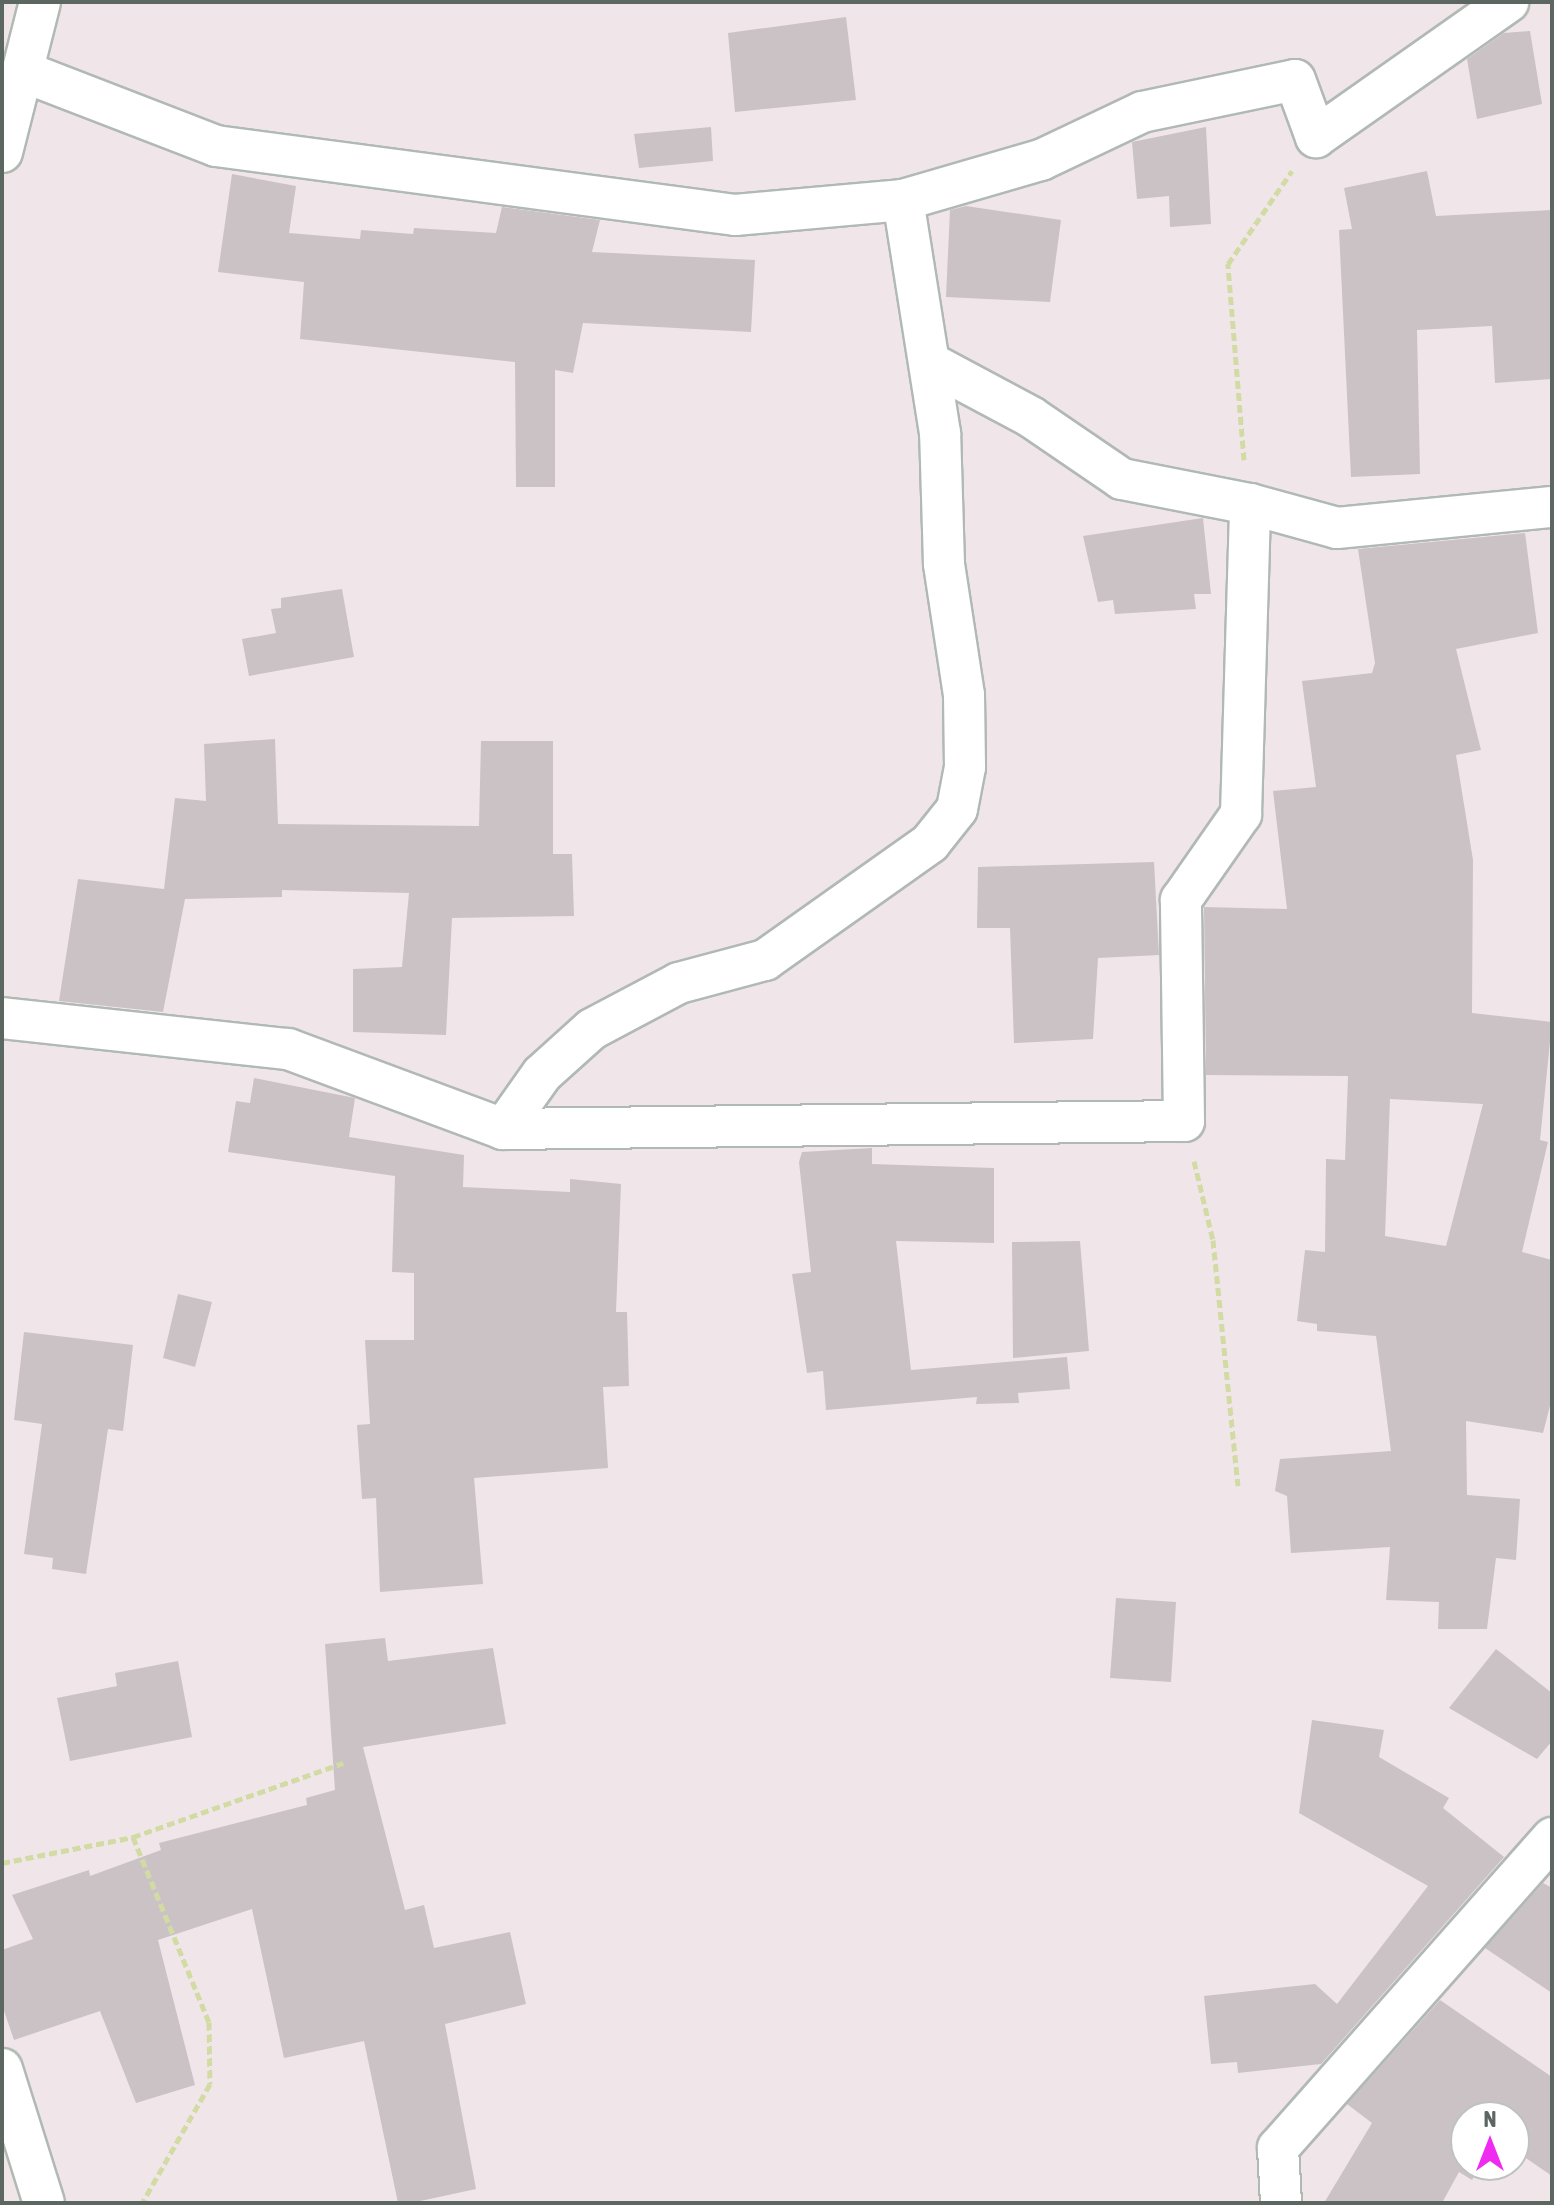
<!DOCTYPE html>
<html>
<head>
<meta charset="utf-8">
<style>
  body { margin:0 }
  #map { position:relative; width:1554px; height:2205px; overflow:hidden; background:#f0e6e9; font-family:"Asap Condensed",sans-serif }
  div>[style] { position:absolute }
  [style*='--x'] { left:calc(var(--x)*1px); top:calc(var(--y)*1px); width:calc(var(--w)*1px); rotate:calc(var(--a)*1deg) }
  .building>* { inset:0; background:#cbc2c6 }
  .path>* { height:5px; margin-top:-2.5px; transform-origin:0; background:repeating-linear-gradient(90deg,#d2dba4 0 8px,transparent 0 12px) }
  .roads { filter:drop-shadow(2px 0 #b1b9b5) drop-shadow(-2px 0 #b1b9b5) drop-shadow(0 2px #b1b9b5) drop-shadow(0 -2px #b1b9b5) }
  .street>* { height:40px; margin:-20px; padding:0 20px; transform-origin:20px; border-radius:20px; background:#fff }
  span { translate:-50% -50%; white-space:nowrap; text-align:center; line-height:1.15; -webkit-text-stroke:6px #fff; paint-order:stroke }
  .frame { position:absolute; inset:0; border:4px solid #5d6762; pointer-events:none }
  .north { position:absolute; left:1450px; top:2101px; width:80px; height:80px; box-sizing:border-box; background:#fff; border:2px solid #bec2c0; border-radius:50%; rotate:0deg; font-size:22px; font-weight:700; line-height:32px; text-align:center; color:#5d6762 }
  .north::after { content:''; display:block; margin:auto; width:28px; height:36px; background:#ef2bf2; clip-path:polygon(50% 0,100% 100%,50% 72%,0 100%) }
</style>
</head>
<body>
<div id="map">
  <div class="building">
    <i style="clip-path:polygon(846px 17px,856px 100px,735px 112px,728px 33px)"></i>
    <i style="clip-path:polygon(1530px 31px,1542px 104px,1477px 119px,1467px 59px,1504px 33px)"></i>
    <i style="clip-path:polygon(711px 127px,713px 161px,639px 168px,634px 134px)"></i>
    <i style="clip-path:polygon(1206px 127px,1211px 224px,1170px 227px,1169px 196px,1137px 199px,1132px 142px)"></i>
    <i style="clip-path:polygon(1427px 171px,1436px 216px,1552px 210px,1552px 379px,1495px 383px,1492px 326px,1417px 330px,1420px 474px,1351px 477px,1339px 230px,1352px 229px,1344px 188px)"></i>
    <i style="clip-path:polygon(232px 174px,296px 186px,289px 233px,360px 239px,361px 230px,413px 234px,414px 228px,496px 233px,502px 207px,600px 220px,592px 252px,755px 260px,751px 332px,583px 323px,573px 373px,555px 370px,555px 487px,516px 487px,515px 362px,300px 339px,304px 282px,218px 272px)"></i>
    <i style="clip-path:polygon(966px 206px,1061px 220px,1050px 302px,946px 297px,950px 210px)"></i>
    <i style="clip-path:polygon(1203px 518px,1211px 594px,1194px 594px,1196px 609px,1115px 614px,1113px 600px,1098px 602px,1083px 536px)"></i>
    <i style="clip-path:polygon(evenodd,1525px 533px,1538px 633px,1456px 649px,1481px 750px,1456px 755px,1473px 860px,1472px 1013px,1552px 1022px,1540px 1140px,1548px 1142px,1522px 1252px,1552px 1260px,1552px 1398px,1543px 1433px,1466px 1421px,1467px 1495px,1520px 1499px,1516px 1560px,1496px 1558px,1487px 1629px,1438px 1629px,1439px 1602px,1386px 1600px,1390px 1547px,1291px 1553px,1287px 1496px,1275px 1491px,1280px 1459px,1391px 1451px,1376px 1336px,1317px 1331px,1317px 1324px,1297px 1321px,1305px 1250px,1325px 1252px,1326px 1159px,1345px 1160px,1348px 1076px,1206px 1075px,1204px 907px,1287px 909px,1273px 791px,1316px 787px,1302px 681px,1372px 673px,1375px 663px,1358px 549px,1525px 533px,1390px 1099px,1483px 1104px,1446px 1246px,1385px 1236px,1390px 1099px)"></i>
    <i style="clip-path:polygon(342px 589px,354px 657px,249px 676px,242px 639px,276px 633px,271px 609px,281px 608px,281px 598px)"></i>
    <i style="clip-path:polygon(275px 739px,278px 824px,479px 826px,481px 741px,553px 741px,553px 854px,572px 854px,574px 916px,452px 918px,446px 1035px,353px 1032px,353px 969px,402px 967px,409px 893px,282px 890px,282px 897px,185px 899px,163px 1012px,59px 1001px,78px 879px,164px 889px,175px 798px,206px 801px,204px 744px)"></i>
    <i style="clip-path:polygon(1154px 862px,1159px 955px,1098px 958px,1093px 1039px,1014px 1043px,1010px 928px,977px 928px,978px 867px)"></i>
    <i style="clip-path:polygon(254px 1078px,355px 1098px,349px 1137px,464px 1155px,463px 1187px,570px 1192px,570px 1179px,621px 1184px,616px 1312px,627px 1312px,629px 1386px,603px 1387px,608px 1468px,474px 1478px,483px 1584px,380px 1592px,376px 1498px,362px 1499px,357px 1425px,370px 1424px,365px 1340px,414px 1340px,414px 1273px,392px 1272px,395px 1176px,228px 1152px,236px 1101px,250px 1103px)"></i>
    <i style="clip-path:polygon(872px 1148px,872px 1164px,994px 1168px,994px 1243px,896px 1241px,911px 1370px,1067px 1357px,1070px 1389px,1018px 1393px,1019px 1403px,976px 1404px,977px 1397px,826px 1410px,823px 1371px,807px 1373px,792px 1274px,811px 1272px,799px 1162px,802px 1152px)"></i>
    <i style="clip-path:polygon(1080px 1241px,1089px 1351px,1013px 1358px,1012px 1242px)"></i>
    <i style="clip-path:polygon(178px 1294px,212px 1302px,195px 1367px,163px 1358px)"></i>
    <i style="clip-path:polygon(24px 1332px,133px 1345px,123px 1431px,108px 1429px,86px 1574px,52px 1569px,53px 1558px,24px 1554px,42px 1424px,14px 1420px)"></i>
    <i style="clip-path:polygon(1116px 1598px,1176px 1602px,1171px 1682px,1110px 1678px)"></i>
    <i style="clip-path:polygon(385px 1638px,388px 1661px,493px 1648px,506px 1724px,363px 1747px,405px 1910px,424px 1905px,434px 1948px,510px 1932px,526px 2004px,445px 2024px,476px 2189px,411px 2203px,398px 2203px,364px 2041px,284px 2058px,252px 1909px,158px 1940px,195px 2085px,136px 2103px,100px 2011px,14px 2040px,2px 2005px,2px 1950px,33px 1939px,12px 1895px,89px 1870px,90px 1876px,161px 1850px,159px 1843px,307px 1805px,306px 1798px,335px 1790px,325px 1644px)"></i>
    <i style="clip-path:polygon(1496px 1649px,1552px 1693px,1552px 1741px,1537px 1759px,1449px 1708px)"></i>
    <i style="clip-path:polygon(178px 1661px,192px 1737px,70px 1761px,57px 1698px,117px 1686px,115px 1673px)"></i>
    <i style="clip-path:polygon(1312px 1720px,1384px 1730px,1379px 1757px,1449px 1798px,1443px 1808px,1504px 1857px,1321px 2064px,1238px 2073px,1237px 2062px,1211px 2064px,1204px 1996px,1315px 1984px,1337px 2004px,1428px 1886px,1299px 1813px)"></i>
    <i style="clip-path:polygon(1543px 1883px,1552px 1888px,1552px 1993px,1485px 1948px)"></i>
    <i style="clip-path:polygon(1440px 2000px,1552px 2077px,1552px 2176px,1514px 2150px,1514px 2117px,1466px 2117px,1466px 2165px,1481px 2165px,1472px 2180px,1459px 2172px,1442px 2203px,1324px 2203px,1372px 2123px,1347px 2104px)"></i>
  </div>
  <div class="path">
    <i style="--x:1244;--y:460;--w:197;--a:-94.7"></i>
    <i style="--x:1228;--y:264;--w:113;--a:-55.5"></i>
    <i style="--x:1194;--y:1161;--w:81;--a:76.5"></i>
    <i style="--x:1213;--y:1240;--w:247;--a:84.2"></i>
    <i style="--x:133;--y:1837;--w:200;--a:67.7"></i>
    <i style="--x:209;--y:2022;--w:62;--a:89.1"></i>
    <i style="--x:210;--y:2084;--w:137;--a:119.7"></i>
    <i style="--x:2;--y:1863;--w:134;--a:-11.2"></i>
    <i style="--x:133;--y:1837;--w:223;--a:-19.4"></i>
  </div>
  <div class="roads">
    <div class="street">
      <i style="--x:27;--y:73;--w:203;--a:21.1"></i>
      <i style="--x:216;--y:146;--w:524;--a:7.57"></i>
      <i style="--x:735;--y:215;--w:169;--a:-5.1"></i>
      <i style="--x:903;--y:200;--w:144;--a:-16.2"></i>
      <i style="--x:1041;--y:160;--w:112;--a:-25.4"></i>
      <i style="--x:1142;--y:112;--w:156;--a:-11.8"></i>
      <i style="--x:1295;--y:80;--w:61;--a:69.8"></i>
      <i style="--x:1316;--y:137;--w:235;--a:-35.1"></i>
      <i style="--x:2;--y:152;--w:155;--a:-75.8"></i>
      <i style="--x:930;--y:363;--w:115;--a:28.1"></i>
      <i style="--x:1031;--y:417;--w:110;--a:34.3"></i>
      <i style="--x:1122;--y:479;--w:130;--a:11.1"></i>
      <i style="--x:2;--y:1018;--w:288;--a:6.2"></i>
      <i style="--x:288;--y:1049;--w:229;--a:20.4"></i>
      <i style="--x:503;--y:1129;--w:681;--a:-0.67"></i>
      <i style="--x:1184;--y:1121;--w:221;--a:-90.8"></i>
      <i style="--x:1181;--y:900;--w:105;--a:-55.1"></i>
      <i style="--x:1241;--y:814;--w:310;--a:-88.3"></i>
      <i style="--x:1250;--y:504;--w:90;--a:15.4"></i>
      <i style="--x:1337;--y:528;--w:216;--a:-5.6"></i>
      <i style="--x:503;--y:1129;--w:67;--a:-54.7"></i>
      <i style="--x:542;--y:1074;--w:67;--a:-42"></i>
      <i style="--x:592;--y:1029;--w:98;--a:-27.9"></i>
      <i style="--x:679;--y:983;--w:89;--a:-15"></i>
      <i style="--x:765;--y:960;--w:202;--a:-35.3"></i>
      <i style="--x:930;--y:843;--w:43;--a:-51.5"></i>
      <i style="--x:957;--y:809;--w:43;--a:-79.2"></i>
      <i style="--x:965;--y:767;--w:72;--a:-90.8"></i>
      <i style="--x:964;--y:695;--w:133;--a:-98.7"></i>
      <i style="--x:944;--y:564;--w:131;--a:-91.7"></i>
      <i style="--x:940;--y:433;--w:236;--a:-99"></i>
      <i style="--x:2;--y:2069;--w:140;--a:72.6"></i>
      <i style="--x:1281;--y:2203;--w:55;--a:-93.1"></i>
      <i style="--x:1278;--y:2148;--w:414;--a:-48.5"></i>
    </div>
  </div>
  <div class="frame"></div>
  <div class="north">N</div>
</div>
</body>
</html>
